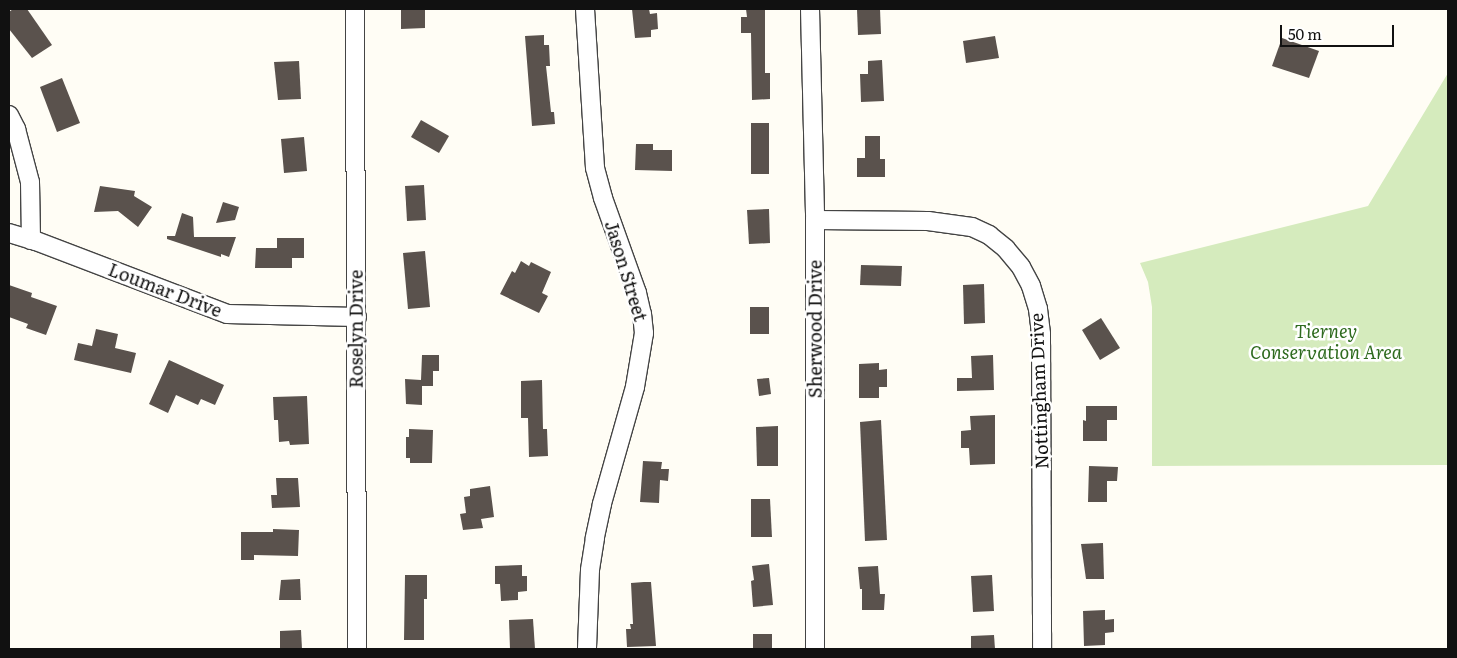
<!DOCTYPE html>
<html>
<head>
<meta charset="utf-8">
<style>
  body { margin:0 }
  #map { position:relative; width:1457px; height:658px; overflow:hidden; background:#fffdf5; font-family:Literata,serif }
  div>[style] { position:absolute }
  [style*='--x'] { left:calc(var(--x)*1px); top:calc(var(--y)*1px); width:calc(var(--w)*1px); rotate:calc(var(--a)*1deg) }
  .green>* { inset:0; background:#d5ebbd }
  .building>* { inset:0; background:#5a524d }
  .roads { filter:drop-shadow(1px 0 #444) drop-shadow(-1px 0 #444) drop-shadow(0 1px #444) drop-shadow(0 -1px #444) }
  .minor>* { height:18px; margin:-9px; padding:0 9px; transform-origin:9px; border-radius:9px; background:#fff }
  span { translate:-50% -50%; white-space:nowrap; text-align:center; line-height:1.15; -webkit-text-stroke:5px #fff; paint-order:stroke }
  .street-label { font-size:18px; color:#111 }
  .park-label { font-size:18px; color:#2f6b1f; font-style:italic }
  .frame { position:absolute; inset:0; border:10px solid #111; pointer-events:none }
  .scale { position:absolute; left:1280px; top:25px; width:114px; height:22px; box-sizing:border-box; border:2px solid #111; border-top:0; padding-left:6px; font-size:15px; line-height:18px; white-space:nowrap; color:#111; -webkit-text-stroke:4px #fff; paint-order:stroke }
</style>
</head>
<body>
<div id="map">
  <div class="green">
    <i style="clip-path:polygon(1448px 73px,1448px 465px,1152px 466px,1152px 307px,1148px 282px,1140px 263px,1368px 206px)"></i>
  </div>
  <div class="building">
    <i style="clip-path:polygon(13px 9px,27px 9px,52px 45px,32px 58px,9px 29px,9px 12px)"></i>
    <i style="clip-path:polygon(401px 9px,425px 9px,425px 28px,401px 29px)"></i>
    <i style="clip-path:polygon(632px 9px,649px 9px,650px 14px,657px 13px,658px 29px,651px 30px,651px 37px,635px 38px)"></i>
    <i style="clip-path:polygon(746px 9px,765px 9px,765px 73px,770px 73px,770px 99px,752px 100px,751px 33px,741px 33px,741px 17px,747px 17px)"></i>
    <i style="clip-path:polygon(857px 9px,880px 9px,881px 34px,858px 35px)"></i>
    <i style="clip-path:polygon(544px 35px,544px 45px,549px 45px,550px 66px,546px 66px,551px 112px,554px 112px,555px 124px,532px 126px,525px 36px)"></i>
    <i style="clip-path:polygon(995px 36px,999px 58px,966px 63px,963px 41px)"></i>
    <i style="clip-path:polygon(1282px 38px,1319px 51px,1309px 78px,1272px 66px)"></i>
    <i style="clip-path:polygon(882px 60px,884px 101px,861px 102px,860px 74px,868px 74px,868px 61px)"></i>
    <i style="clip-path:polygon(299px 61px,301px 99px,278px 100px,274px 62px)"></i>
    <i style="clip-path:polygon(62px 78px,80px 123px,57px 132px,40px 87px)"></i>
    <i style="clip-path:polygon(421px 120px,449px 136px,439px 153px,411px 137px)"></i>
    <i style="clip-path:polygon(751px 123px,769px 123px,769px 174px,751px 174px)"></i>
    <i style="clip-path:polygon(865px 136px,880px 136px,880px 159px,885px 159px,885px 177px,857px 177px,857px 158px,865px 158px)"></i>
    <i style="clip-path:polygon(304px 137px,307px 171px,284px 173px,281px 139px)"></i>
    <i style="clip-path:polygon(636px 144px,653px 144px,653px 150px,672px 150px,672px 171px,635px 170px)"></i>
    <i style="clip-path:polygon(424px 185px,426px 220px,407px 221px,405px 186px)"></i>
    <i style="clip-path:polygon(100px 186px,135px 191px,134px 196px,152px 207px,138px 227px,118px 211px,94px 212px)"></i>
    <i style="clip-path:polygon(223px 202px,239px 207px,235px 220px,216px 223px)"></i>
    <i style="clip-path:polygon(769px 209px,770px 243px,749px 244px,747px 210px)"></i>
    <i style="clip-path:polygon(182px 213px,193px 217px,194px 237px,236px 237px,229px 257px,221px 254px,221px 257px,167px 239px,167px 236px,175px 236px)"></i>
    <i style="clip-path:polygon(277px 238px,304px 238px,304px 258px,292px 258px,292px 268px,255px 268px,256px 248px,277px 248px)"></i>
    <i style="clip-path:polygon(425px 251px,430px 307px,408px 309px,403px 253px)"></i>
    <i style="clip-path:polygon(521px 261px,529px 266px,531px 262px,551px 272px,542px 293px,548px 296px,539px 313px,500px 294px,512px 271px,515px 273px)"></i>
    <i style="clip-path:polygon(861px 265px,902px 266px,901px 286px,860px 285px)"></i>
    <i style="clip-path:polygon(984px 284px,985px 323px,964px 324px,963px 285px)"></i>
    <i style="clip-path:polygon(9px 285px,32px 293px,31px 297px,57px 306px,46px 335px,26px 328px,28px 324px,9px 317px)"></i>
    <i style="clip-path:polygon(750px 307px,769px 307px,769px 334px,750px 334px)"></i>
    <i style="clip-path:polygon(1101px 318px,1120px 348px,1100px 360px,1082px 330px)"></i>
    <i style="clip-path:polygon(96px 329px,118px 334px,115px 348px,136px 353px,131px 373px,74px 360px,78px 343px,92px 346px)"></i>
    <i style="clip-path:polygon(422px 355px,439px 355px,439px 371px,433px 371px,433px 386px,422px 386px,422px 405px,406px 404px,405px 379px,421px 380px)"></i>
    <i style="clip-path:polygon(993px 355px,994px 390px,957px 391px,957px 378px,972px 378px,971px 356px)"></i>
    <i style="clip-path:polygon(169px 360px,224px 385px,215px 405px,201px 399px,198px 405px,176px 395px,168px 413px,149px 404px)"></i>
    <i style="clip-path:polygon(879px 363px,879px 370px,887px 369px,887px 387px,879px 387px,879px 398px,859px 398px,859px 364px)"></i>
    <i style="clip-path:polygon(769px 378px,771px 394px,759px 396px,757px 379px)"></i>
    <i style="clip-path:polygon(542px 380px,543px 429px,547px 429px,548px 456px,529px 457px,528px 418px,521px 418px,521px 381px)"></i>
    <i style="clip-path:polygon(307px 396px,309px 444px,290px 445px,289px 441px,279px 442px,278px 420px,274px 420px,273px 397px)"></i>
    <i style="clip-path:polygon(1086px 406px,1117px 406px,1117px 420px,1107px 420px,1107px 441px,1083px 441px,1083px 420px,1086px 421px)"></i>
    <i style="clip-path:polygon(995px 415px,995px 464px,970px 465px,969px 448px,961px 448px,961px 431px,971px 430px,970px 416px)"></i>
    <i style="clip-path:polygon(881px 420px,887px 540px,865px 541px,860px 422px)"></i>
    <i style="clip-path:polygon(778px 426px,778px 466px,757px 466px,756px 427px)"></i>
    <i style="clip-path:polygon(409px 429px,433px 430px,432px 463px,410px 463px,410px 458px,406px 458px,406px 437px,409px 437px)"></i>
    <i style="clip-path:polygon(643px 461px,662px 462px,661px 469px,669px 469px,668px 481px,660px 480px,659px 503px,640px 502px)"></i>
    <i style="clip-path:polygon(1089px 466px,1118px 467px,1117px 481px,1107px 481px,1107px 502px,1088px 502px)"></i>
    <i style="clip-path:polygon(276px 478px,298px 478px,300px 507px,272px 508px,271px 495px,277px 495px)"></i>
    <i style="clip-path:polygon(490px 486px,494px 517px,481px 519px,483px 528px,463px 530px,460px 514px,466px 513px,464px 497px,470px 496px,470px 489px)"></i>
    <i style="clip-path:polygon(751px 499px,770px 499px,772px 537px,751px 537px)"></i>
    <i style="clip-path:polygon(273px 529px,299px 530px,298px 556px,254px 555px,254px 560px,241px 560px,241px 532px,273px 532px)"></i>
    <i style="clip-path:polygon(1103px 543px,1104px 579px,1086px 579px,1081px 544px)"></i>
    <i style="clip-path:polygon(769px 564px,773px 605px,753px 607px,751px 581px,754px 580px,752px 566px)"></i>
    <i style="clip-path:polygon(522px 565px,522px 576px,527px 576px,527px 591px,518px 592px,518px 600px,501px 601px,500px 584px,495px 584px,495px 566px)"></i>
    <i style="clip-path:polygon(878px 566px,880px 594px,885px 594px,884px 610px,862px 610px,862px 589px,860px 589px,858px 567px)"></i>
    <i style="clip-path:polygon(405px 575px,427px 575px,427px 599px,424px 599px,424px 640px,404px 640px)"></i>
    <i style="clip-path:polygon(992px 575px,994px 611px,973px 612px,971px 576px)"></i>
    <i style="clip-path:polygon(300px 579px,301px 600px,279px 600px,281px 580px)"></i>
    <i style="clip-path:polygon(644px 582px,651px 582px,656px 646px,627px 647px,626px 629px,631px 629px,630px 624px,633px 624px,631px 583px)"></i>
    <i style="clip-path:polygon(1105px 610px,1105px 620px,1114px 619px,1114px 632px,1105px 633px,1105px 645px,1084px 646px,1083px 611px)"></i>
    <i style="clip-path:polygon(533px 619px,535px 649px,510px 649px,509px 620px)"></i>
    <i style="clip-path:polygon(301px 630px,302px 649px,280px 649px,280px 631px)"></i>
    <i style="clip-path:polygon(753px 634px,772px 634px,772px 649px,753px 649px)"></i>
    <i style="clip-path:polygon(994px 635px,995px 649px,971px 649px,971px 636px)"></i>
  </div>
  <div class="roads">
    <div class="minor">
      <i style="--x:355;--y:9;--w:640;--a:89.82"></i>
      <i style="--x:585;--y:9;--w:159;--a:86.4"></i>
      <i style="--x:595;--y:168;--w:31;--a:75"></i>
      <i style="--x:603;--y:198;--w:101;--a:70.3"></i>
      <i style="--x:637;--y:293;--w:22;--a:77"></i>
      <i style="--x:642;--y:314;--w:19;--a:84"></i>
      <i style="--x:644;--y:333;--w:55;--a:99.5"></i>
      <i style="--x:635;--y:387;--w:122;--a:105.8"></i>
      <i style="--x:602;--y:504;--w:35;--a:102"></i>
      <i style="--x:595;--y:538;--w:32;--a:99"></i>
      <i style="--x:590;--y:570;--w:79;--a:92.2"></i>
      <i style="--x:810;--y:9;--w:211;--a:88.6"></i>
      <i style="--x:815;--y:220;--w:429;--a:90"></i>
      <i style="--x:9;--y:115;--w:16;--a:63"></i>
      <i style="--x:16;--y:129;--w:55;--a:75.2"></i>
      <i style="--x:30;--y:182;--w:58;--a:89"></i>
      <i style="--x:815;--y:220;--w:113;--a:0.5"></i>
      <i style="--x:928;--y:221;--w:44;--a:7.8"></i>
      <i style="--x:972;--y:227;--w:19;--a:25"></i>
      <i style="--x:989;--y:235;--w:22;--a:39"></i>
      <i style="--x:1006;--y:249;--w:23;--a:50"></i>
      <i style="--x:1021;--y:267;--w:21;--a:62"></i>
      <i style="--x:1031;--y:286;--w:24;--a:73"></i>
      <i style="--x:1038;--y:309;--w:25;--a:83"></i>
      <i style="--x:1041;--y:334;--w:315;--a:89.8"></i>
      <i style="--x:9;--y:233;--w:28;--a:17"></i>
      <i style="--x:36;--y:241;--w:204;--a:20.9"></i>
      <i style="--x:227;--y:314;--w:130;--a:1.3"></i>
    </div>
  </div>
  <div class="street-label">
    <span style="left:626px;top:271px;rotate:73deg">Jason Street</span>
    <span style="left:165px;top:290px;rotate:21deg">Loumar Drive</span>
    <span style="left:356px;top:329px;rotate:-90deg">Roselyn Drive</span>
    <span style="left:815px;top:329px;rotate:-90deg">Sherwood Drive</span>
    <span style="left:1039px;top:391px;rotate:-92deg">Nottingham Drive</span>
  </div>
  <div class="park-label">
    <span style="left:1326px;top:342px">Tierney<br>Conservation Area</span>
  </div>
  <div class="frame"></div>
  <div class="scale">50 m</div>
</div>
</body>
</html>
